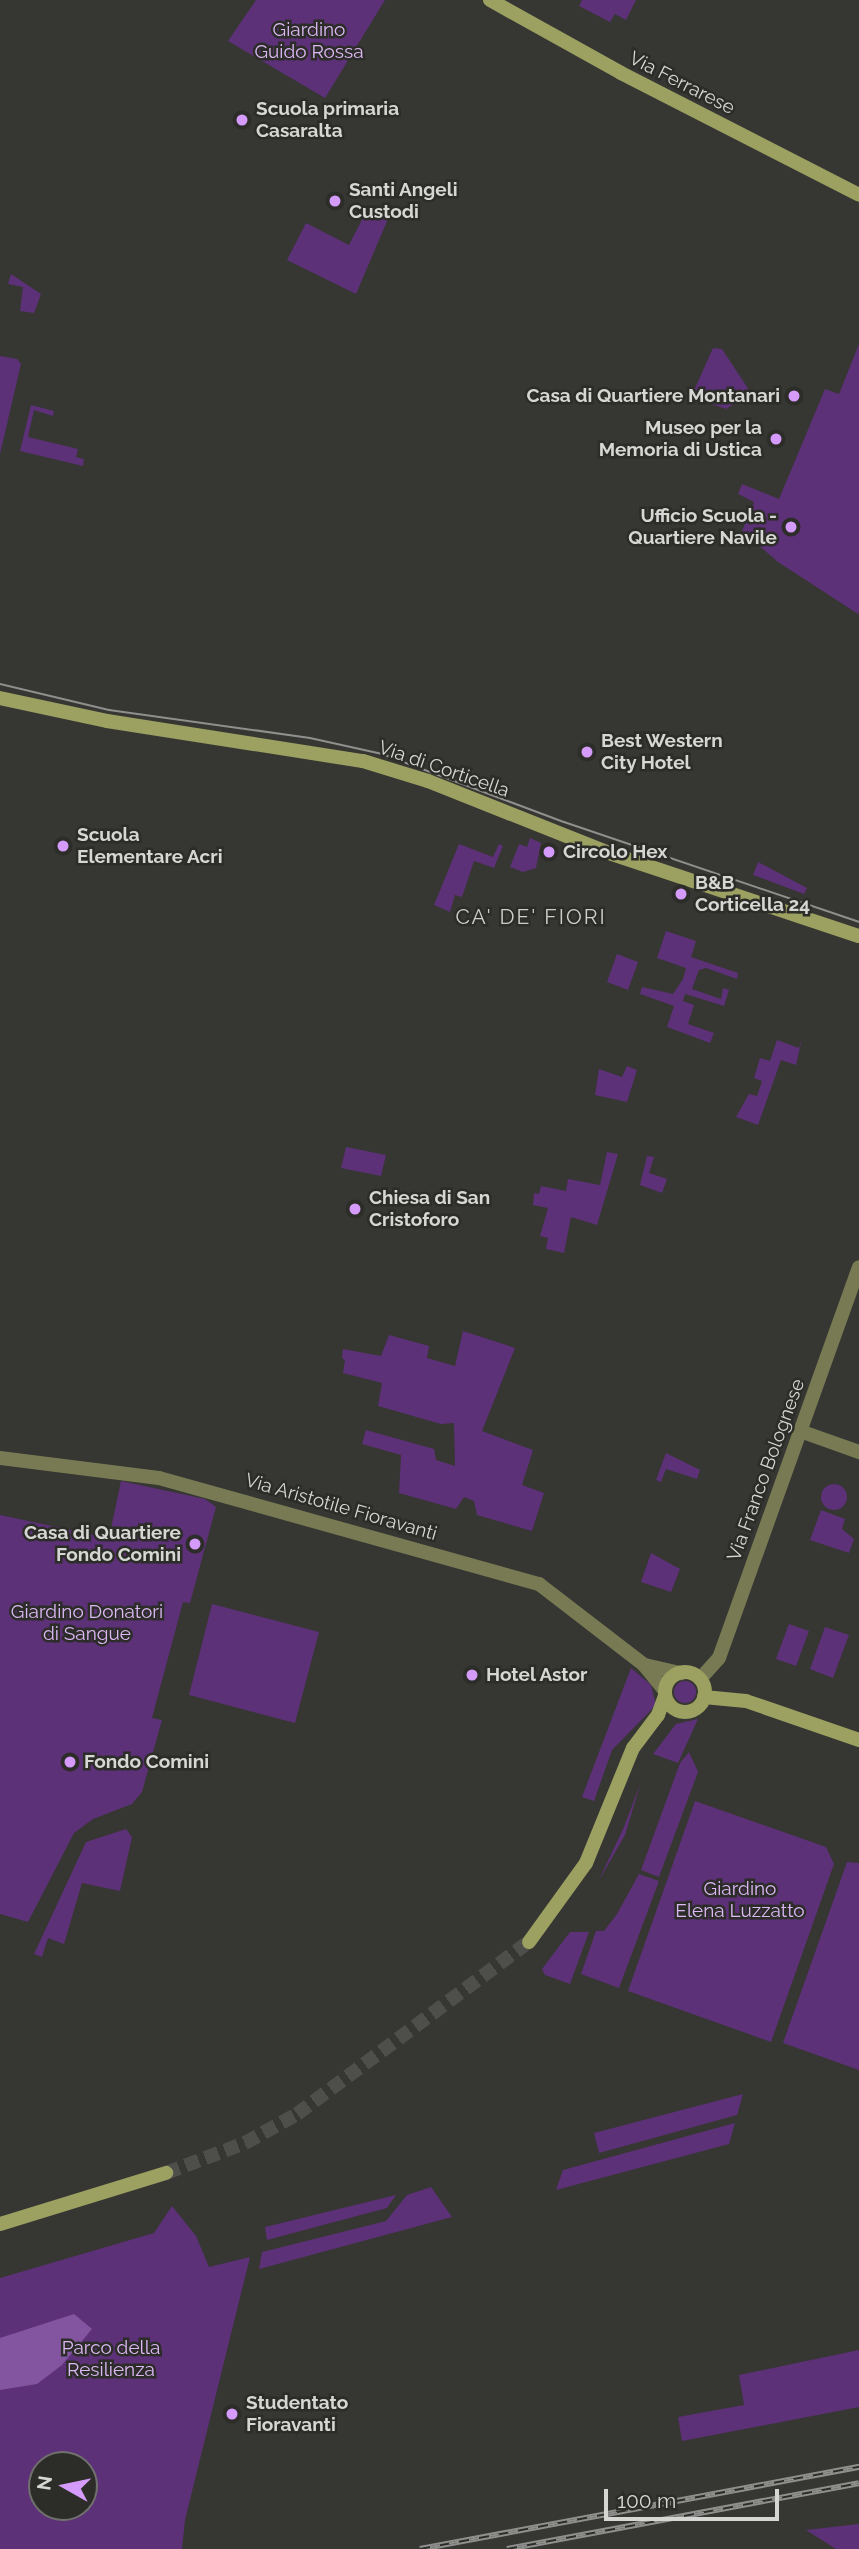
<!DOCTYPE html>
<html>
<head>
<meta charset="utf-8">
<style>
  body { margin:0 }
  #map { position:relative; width:859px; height:2549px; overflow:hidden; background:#363632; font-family:Raleway,sans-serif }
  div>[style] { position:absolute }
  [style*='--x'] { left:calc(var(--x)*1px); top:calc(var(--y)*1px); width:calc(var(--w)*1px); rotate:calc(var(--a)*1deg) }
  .green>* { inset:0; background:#5d3177 }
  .round { border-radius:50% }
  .water>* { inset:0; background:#8355a0 }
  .secondary-tunnel>* { height:14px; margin-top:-7px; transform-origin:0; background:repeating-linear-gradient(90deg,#4e4e4a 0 14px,transparent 0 21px) }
  .tertiary>* { height:14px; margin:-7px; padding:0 7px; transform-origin:7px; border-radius:7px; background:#777a53 }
  .secondary>* { height:14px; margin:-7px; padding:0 7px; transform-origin:7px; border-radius:7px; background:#9ca061 }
  .secondary>.ring { margin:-7px; padding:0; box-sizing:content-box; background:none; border:14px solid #9ca061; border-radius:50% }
  .tram>* { height:2px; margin:-1px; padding:0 1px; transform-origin:1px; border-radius:1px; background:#8f8f8d }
  .rail>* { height:6px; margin-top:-3px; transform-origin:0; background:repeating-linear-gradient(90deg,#2c2c28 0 10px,#8f8f8d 0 20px); box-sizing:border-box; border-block:2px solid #8f8f8d }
  .dots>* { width:19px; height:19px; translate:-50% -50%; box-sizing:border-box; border:4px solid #2c2c28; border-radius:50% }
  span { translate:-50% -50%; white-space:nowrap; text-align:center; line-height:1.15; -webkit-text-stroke:5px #2c2c28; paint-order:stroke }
  .park-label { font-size:19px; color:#dcb8f5 }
  .street-label { font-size:19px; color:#d6d6d4 }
  .poi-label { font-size:19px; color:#d6d6d4; font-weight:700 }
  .left { translate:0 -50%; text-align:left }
  .right { translate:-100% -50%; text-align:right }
  .neighbourhood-label { font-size:21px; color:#cdcec9; letter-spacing:2px }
  .north { position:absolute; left:28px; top:2451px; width:70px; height:70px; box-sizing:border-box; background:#2c2c28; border:2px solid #70706d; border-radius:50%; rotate:279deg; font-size:19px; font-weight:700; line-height:28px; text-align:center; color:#d6d6d4 }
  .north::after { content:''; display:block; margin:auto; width:24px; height:32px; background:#d59bfa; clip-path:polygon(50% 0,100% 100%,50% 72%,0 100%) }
  .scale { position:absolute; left:604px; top:2489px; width:175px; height:32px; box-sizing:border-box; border:4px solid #d6d6d4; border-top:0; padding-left:9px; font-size:21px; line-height:24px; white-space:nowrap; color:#d6d6d4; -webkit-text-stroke:5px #2c2c28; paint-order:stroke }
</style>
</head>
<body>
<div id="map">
  <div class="green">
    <i style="clip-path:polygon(256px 0,385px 0,325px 98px,228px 41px)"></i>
    <i style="clip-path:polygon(582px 0,636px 0,626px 20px,615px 14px,610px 22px,579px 6px)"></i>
    <i style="clip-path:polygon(367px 210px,388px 219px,356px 294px,287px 260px,306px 223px,349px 245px)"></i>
    <i style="clip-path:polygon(11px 274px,41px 294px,34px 313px,20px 311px,23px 287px,8px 284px)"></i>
    <i style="clip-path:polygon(859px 344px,859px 611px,858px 614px,778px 562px,742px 531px,754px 502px,738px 494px,742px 484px,779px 499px,825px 389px,839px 394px)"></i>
    <i style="clip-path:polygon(713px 348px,722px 349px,751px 393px,726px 409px,691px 397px)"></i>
    <i style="clip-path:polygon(0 356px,17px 359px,21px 364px,0 454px)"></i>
    <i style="clip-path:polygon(31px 405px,54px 411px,53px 416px,34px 410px,28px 437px,78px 449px,76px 457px,84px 459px,83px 466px,20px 451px)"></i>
    <i style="clip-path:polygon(530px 838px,541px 843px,536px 868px,523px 872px,510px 867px,519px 844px,527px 847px)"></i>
    <i style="clip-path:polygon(459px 844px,493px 857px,499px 844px,503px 846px,494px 868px,474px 861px,462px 897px,455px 895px,450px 912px,434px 905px)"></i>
    <i style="clip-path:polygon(758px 862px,807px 888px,804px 894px,753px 875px)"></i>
    <i style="clip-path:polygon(666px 931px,696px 941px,691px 957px,738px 973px,737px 979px,706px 968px,699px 970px,692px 989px,721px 999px,723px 988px,729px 990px,724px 1006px,685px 994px,683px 1001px,694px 1005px,688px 1024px,714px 1033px,710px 1043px,667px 1027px,674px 1006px,640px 994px,642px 987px,673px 994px,683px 979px,686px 968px,657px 958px)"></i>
    <i style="clip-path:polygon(617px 954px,638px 962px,628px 990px,607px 982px)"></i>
    <i style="clip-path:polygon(802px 1039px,796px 1065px,781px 1060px,758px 1125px,736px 1117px,749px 1094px,757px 1096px,762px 1081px,754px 1078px,760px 1058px,770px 1061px,777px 1040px,799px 1048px)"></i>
    <i style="clip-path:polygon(627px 1066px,637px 1070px,627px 1102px,595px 1095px,599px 1069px,622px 1077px)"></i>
    <i style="clip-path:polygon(346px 1147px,386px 1155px,381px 1176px,341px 1168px)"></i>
    <i style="clip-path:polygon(607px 1152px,618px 1154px,597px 1225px,571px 1217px,564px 1253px,546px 1249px,548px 1238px,540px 1236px,548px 1208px,533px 1205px,534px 1193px,539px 1194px,541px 1186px,566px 1191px,568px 1179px,600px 1185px)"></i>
    <i style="clip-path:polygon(647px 1156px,654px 1157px,649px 1173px,667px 1179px,662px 1193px,640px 1185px)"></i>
    <i style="clip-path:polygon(463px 1331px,515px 1348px,482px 1431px,533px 1450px,522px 1485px,544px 1493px,532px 1531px,477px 1515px,474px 1501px,464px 1497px,456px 1509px,399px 1493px,401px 1455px,362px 1444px,366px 1430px,434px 1449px,436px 1460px,455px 1466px,454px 1423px,441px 1424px,378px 1406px,382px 1383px,343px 1373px,345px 1360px,342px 1358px,343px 1349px,381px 1356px,389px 1335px,429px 1346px,427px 1358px,455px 1366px)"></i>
    <i style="clip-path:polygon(666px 1453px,700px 1470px,697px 1479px,666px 1469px,661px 1482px,656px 1480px)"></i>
    <i style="clip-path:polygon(121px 1481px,205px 1499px,216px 1507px,190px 1603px,183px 1602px,152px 1718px,162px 1720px,142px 1792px,132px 1804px,93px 1819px,74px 1833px,28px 1922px,0 1914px,0 1515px,109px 1538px)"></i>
    <i class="round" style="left:821px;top:1484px;width:26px;height:26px"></i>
    <i style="clip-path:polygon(821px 1510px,845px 1519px,842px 1529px,854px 1539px,849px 1553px,810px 1540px)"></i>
    <i style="clip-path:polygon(651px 1553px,680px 1569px,671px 1592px,641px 1582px)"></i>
    <i style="clip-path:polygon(212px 1604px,319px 1632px,295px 1723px,189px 1695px)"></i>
    <i style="clip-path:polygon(789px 1624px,809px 1631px,796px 1666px,776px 1659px)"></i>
    <i style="clip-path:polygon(825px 1627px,849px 1635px,833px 1678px,810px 1669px)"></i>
    <i style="clip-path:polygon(631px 1668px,651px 1685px,656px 1705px,612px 1750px,594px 1801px,582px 1797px)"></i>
    <i class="round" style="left:674px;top:1681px;width:22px;height:22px"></i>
    <i style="clip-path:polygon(698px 1719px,678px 1763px,653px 1754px,676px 1724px)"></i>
    <i style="clip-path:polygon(689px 1752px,698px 1772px,659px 1877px,641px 1870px,680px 1763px)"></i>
    <i style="clip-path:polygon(641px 1782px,625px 1835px,598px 1882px,624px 1827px)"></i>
    <i style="clip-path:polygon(695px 1801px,826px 1847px,834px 1864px,771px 2042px,628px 1991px)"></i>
    <i style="clip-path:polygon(126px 1829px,132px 1837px,120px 1891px,82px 1883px,64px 1944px,48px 1938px,42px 1957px,34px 1954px,86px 1842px)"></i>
    <i style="clip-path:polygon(847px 1862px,859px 1863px,859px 2070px,783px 2043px)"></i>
    <i style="clip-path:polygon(639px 1874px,659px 1881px,619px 1988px,581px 1974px,596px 1931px,604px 1931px,617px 1914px)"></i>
    <i style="clip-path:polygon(570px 1932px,589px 1932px,570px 1984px,545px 1975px,542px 1969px)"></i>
    <i style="clip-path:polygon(743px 2094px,737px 2115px,599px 2153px,594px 2133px)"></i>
    <i style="clip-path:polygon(735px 2123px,729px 2144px,556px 2190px,563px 2170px)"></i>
    <i style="clip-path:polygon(431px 2187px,452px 2217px,259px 2269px,262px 2252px,386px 2221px,407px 2195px)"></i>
    <i style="clip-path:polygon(396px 2195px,387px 2208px,267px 2240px,265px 2227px)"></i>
    <i style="clip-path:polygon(evenodd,172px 2206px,196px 2236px,209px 2267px,250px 2257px,185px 2520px,182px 2549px,0 2549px,0 2278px,154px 2233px,172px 2206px,42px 2465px,84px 2465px,84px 2507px,42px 2507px,42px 2465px)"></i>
    <i style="clip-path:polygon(859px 2350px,859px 2407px,682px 2441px,678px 2417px,744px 2405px,739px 2375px)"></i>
    <i style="clip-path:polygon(859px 2524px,859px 2549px,836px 2549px,806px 2530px)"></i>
  </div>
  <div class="water">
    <i style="clip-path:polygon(74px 2314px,92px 2329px,62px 2365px,37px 2384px,0 2390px,0 2338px)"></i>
  </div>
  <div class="secondary-tunnel">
    <i style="--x:166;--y:2173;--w:85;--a:-20.8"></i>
    <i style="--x:245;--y:2143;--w:60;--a:-29.1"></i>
    <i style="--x:297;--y:2114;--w:289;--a:-36.6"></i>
  </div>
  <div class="tertiary">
    <i style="--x:800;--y:1431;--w:63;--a:19.6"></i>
    <i style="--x:0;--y:1458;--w:160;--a:7.2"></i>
    <i style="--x:159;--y:1478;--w:395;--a:15.6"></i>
    <i style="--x:539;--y:1584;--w:133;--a:37.6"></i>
    <i style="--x:644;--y:1665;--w:33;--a:51"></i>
    <i style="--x:645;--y:1665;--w:37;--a:13"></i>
    <i style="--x:700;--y:1679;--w:28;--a:-48"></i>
    <i style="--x:719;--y:1658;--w:415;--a:-70.3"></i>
  </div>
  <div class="secondary">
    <i style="--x:490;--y:0;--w:150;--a:29.1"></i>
    <i style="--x:621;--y:73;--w:267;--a:27.1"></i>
    <i style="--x:0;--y:698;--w:109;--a:12.1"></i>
    <i style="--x:107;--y:721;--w:259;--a:8.9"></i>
    <i style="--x:363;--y:761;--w:68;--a:17.1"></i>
    <i style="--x:428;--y:781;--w:195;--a:21.7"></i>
    <i style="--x:609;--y:853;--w:263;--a:18.4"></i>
    <i class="ring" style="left:665px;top:1672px;width:26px;height:26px"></i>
    <i style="--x:704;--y:1697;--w:42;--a:5.4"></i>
    <i style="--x:746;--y:1701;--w:120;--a:19"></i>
    <i style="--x:529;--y:1942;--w:97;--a:-54.2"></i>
    <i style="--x:586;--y:1863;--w:124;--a:-67.8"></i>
    <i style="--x:633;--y:1748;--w:41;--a:-52.9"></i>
    <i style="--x:658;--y:1715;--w:20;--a:-70"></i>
    <i style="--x:0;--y:2224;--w:174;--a:-17.1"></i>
  </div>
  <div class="tram">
    <i style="--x:0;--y:684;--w:112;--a:13.4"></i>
    <i style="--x:109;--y:710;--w:203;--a:7.9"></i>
    <i style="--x:310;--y:738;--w:74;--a:12.5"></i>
    <i style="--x:382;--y:754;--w:194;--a:20.5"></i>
    <i style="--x:564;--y:822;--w:311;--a:18.7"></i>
  </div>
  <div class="rail">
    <i style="--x:420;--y:2549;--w:447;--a:-10.6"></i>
    <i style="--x:507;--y:2549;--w:358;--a:-10.6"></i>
  </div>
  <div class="dots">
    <i style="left:242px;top:120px;background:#d59bfa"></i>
    <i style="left:335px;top:201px;background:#d59bfa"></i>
    <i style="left:794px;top:396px;background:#d59bfa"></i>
    <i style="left:776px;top:439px;background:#d59bfa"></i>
    <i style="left:791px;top:527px;background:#d59bfa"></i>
    <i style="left:587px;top:752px;background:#d59bfa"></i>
    <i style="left:63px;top:846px;background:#d59bfa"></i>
    <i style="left:549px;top:852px;background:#d59bfa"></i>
    <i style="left:681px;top:894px;background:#d59bfa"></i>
    <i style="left:355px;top:1209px;background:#d59bfa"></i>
    <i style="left:195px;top:1544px;background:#d59bfa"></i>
    <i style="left:472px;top:1675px;background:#d59bfa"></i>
    <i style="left:70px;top:1762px;background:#d59bfa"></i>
    <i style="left:232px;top:2414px;background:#d59bfa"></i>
  </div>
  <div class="park-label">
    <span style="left:309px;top:41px">Giardino<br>Guido Rossa</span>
    <span style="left:87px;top:1623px">Giardino Donatori<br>di Sangue</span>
    <span style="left:740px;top:1900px">Giardino<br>Elena Luzzatto</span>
    <span style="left:111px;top:2359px">Parco della<br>Resilienza</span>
  </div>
  <div class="street-label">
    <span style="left:682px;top:83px;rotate:27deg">Via Ferrarese</span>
    <span style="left:444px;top:769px;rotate:19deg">Via di Corticella</span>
    <span style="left:766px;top:1470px;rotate:-70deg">Via Franco Bolognese</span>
    <span style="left:341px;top:1507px;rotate:16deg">Via Aristotile Fioravanti</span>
  </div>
  <div class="poi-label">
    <span class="left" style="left:256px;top:120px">Scuola primaria<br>Casaralta</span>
    <span class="left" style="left:349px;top:201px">Santi Angeli<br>Custodi</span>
    <span class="right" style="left:780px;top:396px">Casa di Quartiere Montanari</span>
    <span class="right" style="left:762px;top:439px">Museo per la<br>Memoria di Ustica</span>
    <span class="right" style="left:777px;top:527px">Ufficio Scuola -<br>Quartiere Navile</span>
    <span class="left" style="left:601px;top:752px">Best Western<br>City Hotel</span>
    <span class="left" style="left:77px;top:846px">Scuola<br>Elementare Acri</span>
    <span class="left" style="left:563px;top:852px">Circolo Hex</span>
    <span class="left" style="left:695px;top:894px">B&amp;B<br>Corticella 24</span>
    <span class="left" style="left:369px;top:1209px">Chiesa di San<br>Cristoforo</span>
    <span class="right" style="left:181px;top:1544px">Casa di Quartiere<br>Fondo Comini</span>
    <span class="left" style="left:486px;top:1675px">Hotel Astor</span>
    <span class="left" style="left:84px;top:1762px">Fondo Comini</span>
    <span class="left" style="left:246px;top:2414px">Studentato<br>Fioravanti</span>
  </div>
  <div class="neighbourhood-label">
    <span style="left:531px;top:917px">CA' DE' FIORI</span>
  </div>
  <div class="north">N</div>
  <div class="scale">100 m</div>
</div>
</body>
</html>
